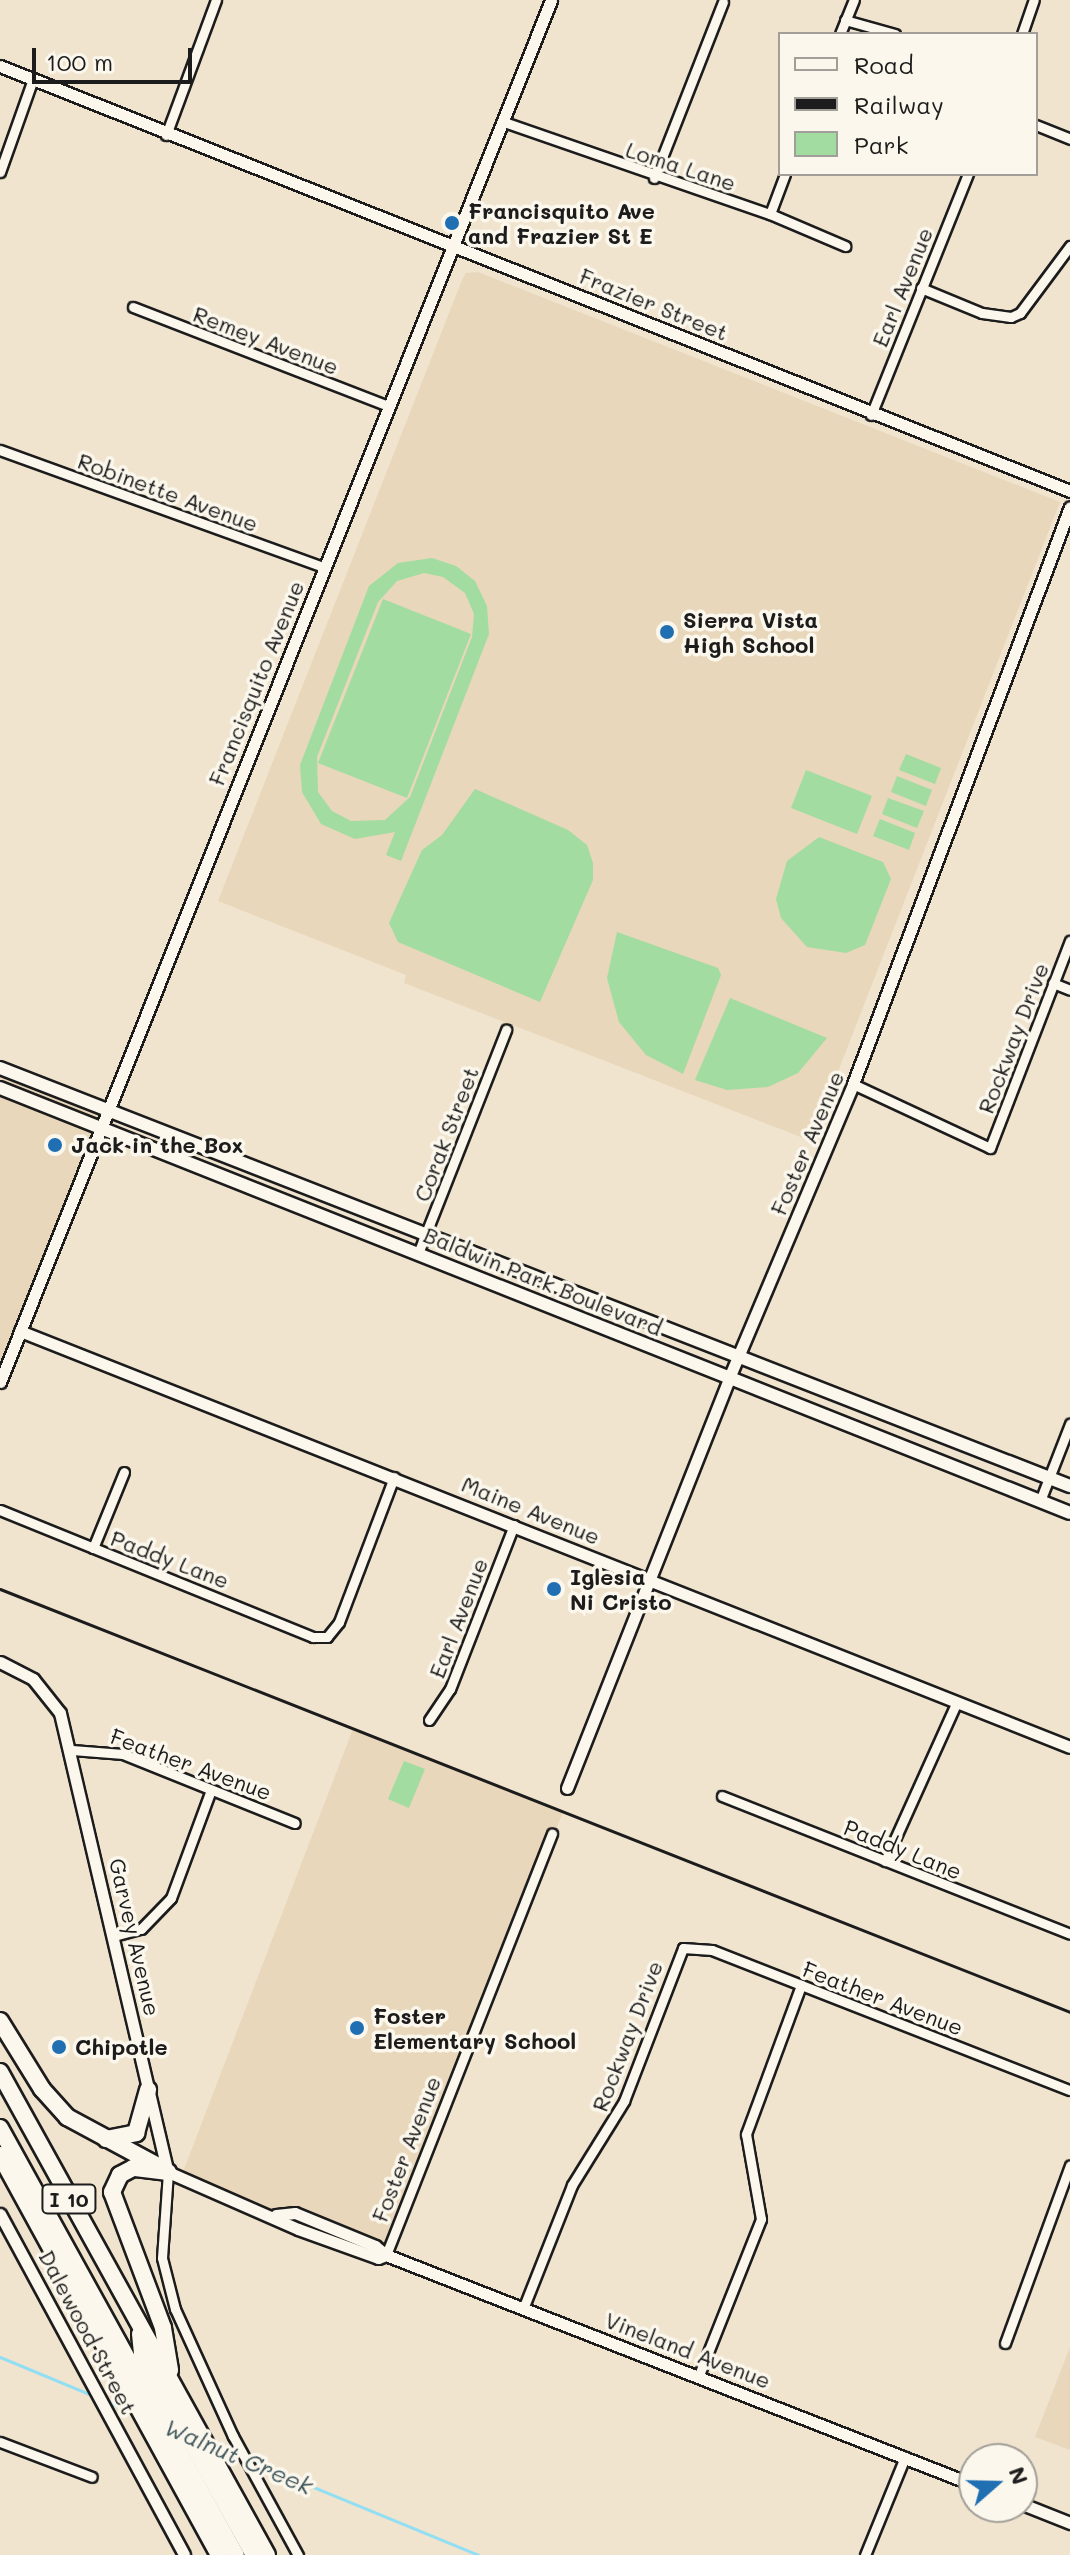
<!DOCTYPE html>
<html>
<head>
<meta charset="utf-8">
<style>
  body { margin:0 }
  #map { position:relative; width:1070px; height:2555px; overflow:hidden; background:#f0e4cf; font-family:Mali,sans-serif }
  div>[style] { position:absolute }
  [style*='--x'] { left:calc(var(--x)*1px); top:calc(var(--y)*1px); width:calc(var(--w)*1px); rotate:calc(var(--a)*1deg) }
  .built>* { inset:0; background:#e8d7ba }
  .green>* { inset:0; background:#a2dca1 }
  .stream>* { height:3px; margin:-1.5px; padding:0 1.5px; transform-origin:1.5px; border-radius:1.5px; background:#92def2 }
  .roads { filter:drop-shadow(2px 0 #1c1c1c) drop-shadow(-2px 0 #1c1c1c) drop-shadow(0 2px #1c1c1c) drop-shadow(0 -2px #1c1c1c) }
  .minor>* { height:9px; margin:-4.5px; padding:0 4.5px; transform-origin:4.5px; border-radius:4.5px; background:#fbf7ec }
  .tertiary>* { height:11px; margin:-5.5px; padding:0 5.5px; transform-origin:5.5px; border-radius:5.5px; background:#fbf7ec }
  .secondary>* { height:12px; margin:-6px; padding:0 6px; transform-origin:6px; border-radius:6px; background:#fbf7ec }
  .motorway>* { height:16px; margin:-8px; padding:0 8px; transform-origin:8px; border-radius:8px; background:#fbf7ec }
  .rail>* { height:3px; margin:-1.5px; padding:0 1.5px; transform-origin:1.5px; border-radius:1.5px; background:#1c1c1c }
  .dots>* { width:22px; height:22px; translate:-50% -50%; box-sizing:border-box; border:4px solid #fbf7ec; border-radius:50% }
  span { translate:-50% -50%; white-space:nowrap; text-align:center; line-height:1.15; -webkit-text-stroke:7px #fbf7ec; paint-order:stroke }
  .shield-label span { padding:2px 6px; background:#fbf7ec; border:2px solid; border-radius:6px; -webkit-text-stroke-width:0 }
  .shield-label { font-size:20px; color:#1c1c1c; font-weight:700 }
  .street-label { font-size:22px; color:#1c1c1c }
  .poi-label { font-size:22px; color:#1c1c1c; font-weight:700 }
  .left { translate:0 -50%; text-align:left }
  .water-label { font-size:24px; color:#3f565c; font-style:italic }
  .legend { position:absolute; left:778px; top:32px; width:260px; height:144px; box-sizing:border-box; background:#fbf7ec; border:2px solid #a29f99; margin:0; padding:10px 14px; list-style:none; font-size:24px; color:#1c1c1c }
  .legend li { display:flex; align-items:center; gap:16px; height:40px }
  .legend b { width:40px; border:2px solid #a29f99 }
  .north { position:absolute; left:958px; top:2443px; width:80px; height:80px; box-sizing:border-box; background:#fbf7ec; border:2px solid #a29f99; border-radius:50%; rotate:70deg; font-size:22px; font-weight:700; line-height:32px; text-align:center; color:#1c1c1c }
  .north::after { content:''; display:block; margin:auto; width:28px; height:36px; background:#1f6fb2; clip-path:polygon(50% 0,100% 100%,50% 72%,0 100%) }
  .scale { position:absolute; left:32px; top:48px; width:160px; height:36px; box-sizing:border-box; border:4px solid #1c1c1c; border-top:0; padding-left:10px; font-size:24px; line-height:28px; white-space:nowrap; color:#1c1c1c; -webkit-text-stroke:6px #fbf7ec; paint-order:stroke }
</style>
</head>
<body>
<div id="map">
  <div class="built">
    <i style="clip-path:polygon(478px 272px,1060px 502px,811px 1141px,404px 983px,406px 975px,218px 901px,462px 280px,466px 273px)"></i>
    <i style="clip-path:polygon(0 1068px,108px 1112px,0 1382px)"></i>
    <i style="clip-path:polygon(353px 1729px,563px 1812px,386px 2255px,378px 2258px,181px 2177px)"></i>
    <i style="clip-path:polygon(1070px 2347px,1070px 2450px,1035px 2437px)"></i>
  </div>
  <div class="green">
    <i style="clip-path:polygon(evenodd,432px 558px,456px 566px,475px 581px,487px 606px,489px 634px,401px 861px,386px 855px,395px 832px,355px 839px,321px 824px,302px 792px,300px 765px,369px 586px,398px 563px,432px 558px,424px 573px,443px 577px,465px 593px,474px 614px,472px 637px,410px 797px,385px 820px,351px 821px,332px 811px,318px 792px,317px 757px,378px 602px,397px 581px,424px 573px)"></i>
    <i style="clip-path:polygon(383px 599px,471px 634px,407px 798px,318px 763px)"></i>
    <i style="clip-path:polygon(906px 754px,941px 768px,935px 784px,899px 770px)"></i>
    <i style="clip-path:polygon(806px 770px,872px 796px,857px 834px,791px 808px)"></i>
    <i style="clip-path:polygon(897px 776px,932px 790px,926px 806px,891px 792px)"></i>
    <i style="clip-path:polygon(475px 789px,568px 830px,587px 845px,593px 863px,593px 880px,540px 1002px,398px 942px,389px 923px,422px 850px,442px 835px)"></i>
    <i style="clip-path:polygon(888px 798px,924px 811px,917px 828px,882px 814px)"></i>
    <i style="clip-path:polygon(880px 819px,915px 833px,909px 850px,873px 836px)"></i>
    <i style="clip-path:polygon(819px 837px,883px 862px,891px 879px,865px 945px,846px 953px,807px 947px,781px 918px,776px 899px,787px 861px)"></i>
    <i style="clip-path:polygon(617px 932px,718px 968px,721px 975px,683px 1074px,646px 1055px,619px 1022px,607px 978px)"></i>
    <i style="clip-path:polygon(730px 998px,827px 1038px,798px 1073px,768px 1087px,727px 1090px,695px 1080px)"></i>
    <i style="clip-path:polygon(404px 1761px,425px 1769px,409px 1808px,388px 1799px)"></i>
  </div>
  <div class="stream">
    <i style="--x:0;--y:2357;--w:102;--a:22.5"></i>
    <i style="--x:104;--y:2400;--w:33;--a:23"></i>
    <i style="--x:215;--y:2446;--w:28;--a:23"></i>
    <i style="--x:248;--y:2460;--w:249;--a:22.4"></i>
  </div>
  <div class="roads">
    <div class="minor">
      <i style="--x:845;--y:20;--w:52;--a:15.6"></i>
      <i style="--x:840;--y:34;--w:37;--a:-68"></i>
      <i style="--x:1022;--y:34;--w:36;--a:-71"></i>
      <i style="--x:504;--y:122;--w:281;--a:19.1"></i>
      <i style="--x:770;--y:214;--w:82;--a:23.1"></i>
      <i style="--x:1036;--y:125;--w:37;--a:22"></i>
      <i style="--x:166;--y:135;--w:144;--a:-69.7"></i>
      <i style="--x:0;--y:172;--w:99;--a:-70.5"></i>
      <i style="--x:654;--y:178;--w:189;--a:-68.6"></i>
      <i style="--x:770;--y:214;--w:43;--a:-69.4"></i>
      <i style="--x:921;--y:288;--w:66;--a:22.3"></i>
      <i style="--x:982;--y:313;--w:29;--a:8"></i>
      <i style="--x:1011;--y:317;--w:10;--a:-24"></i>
      <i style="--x:1020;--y:313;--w:84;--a:-53.3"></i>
      <i style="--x:133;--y:307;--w:271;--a:21.2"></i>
      <i style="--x:871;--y:415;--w:260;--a:-68.1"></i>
      <i style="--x:0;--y:450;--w:344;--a:19.9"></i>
      <i style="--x:1053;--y:983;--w:18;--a:22"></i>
      <i style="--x:853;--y:1084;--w:151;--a:25"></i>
      <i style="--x:990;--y:1148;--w:222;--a:-68.9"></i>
      <i style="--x:419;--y:1251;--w:238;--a:-68.5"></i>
      <i style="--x:1040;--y:1501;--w:83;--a:-68.7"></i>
      <i style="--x:0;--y:1510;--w:338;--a:22.1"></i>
      <i style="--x:313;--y:1637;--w:14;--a:0"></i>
      <i style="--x:327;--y:1637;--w:19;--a:-51"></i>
      <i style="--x:339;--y:1622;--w:155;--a:-69.2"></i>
      <i style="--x:93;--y:1548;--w:82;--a:-67.8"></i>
      <i style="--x:429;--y:1720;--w:37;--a:-56"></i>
      <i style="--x:450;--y:1689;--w:176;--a:-68.7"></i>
      <i style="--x:72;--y:1750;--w:51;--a:4.5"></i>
      <i style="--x:123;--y:1754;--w:185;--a:21.9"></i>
      <i style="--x:722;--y:1796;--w:374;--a:21.6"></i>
      <i style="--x:885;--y:1861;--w:172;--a:-65.7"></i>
      <i style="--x:114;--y:1936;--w:28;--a:-15"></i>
      <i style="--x:141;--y:1929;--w:43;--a:-45.9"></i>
      <i style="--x:171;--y:1898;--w:115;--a:-69.7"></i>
      <i style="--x:168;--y:2172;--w:86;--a:94"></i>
      <i style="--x:162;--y:2258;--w:53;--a:75.7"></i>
      <i style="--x:175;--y:2309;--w:140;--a:65.5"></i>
      <i style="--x:233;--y:2436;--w:136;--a:61.4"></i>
      <i style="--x:386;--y:2255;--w:453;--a:-68.5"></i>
      <i style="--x:523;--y:2309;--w:133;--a:-68.4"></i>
      <i style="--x:572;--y:2185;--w:99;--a:-58.2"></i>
      <i style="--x:624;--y:2101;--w:164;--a:-68.9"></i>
      <i style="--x:683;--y:1948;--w:29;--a:4"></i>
      <i style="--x:712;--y:1950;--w:384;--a:21.4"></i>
      <i style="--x:1005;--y:2343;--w:189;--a:-69.9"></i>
      <i style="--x:699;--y:2375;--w:168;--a:-68.3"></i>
      <i style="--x:761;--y:2219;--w:86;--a:-100"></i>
      <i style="--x:746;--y:2134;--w:159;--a:-69.7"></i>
      <i style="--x:0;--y:2442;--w:98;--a:20.8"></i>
      <i style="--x:865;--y:2555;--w:106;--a:-67.8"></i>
    </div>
    <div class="tertiary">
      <i style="--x:0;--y:66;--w:1151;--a:21.66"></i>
      <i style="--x:20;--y:1331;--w:1129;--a:21.61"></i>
      <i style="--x:0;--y:1382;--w:1488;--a:-68.26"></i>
      <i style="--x:0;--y:1662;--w:37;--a:27"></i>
      <i style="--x:33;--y:1679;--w:43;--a:51.5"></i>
      <i style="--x:60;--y:1713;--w:472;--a:76.8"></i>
      <i style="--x:168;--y:2172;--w:142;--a:23.7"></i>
      <i style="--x:298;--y:2229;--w:85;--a:19.9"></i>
      <i style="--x:378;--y:2258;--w:9;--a:-21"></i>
      <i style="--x:567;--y:1788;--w:441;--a:-68.4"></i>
      <i style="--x:729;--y:1378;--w:319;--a:-67.1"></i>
      <i style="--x:853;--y:1084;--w:616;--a:-69.39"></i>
      <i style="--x:0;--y:2214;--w:387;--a:61.6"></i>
      <i style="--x:276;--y:2215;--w:19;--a:-6"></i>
      <i style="--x:295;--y:2213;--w:87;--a:22.4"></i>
      <i style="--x:375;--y:2246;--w:14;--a:39"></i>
      <i style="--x:386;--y:2255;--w:631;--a:21.36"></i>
      <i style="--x:1022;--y:2504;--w:52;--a:21.6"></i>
    </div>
    <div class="secondary">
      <i style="--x:0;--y:1068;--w:1149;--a:21.34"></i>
      <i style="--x:0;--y:1088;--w:1151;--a:21.66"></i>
    </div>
    <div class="motorway">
      <i style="--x:0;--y:2021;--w:80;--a:58.3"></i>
      <i style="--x:42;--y:2089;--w:38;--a:48"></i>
      <i style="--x:67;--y:2117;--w:106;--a:28.3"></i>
      <i style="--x:0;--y:2072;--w:552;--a:61.07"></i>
      <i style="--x:0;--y:2128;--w:488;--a:61.1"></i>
      <i style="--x:106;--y:2139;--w:31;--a:-11"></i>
      <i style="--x:136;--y:2133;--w:45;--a:-74.4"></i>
      <i style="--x:0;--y:2155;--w:456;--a:61.3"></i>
      <i style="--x:168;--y:2172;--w:35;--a:-173"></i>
      <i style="--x:133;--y:2168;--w:15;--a:152"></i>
      <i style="--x:120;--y:2175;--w:19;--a:115"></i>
      <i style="--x:112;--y:2192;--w:145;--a:69.4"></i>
      <i style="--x:163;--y:2328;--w:43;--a:80.5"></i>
      <i style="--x:140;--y:2334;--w:20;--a:84"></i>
      <i style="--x:142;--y:2354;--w:230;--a:60.9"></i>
    </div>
  </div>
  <div class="rail">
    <i style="--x:0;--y:1589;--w:1151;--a:21.57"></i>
  </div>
  <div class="dots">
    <i style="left:452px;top:223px;background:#1f6fb2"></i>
    <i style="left:667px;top:632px;background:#1f6fb2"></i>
    <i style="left:55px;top:1145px;background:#1f6fb2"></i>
    <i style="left:554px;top:1589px;background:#1f6fb2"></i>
    <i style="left:357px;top:2028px;background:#1f6fb2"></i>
    <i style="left:59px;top:2047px;background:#1f6fb2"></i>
  </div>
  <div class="shield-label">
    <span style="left:69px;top:2199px">I 10</span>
  </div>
  <div class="street-label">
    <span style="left:681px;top:166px;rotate:18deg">Loma Lane</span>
    <span style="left:902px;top:287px;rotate:-68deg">Earl Avenue</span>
    <span style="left:654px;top:304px;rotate:22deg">Frazier Street</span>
    <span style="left:266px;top:340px;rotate:21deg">Remey Avenue</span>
    <span style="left:168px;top:492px;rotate:20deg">Robinette Avenue</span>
    <span style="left:256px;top:683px;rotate:-68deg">Francisquito Avenue</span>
    <span style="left:1013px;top:1038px;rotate:-69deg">Rockway Drive</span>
    <span style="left:446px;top:1134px;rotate:-69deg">Corak Street</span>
    <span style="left:807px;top:1143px;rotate:-67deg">Foster Avenue</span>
    <span style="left:543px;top:1281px;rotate:22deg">Baldwin Park Boulevard</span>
    <span style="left:531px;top:1510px;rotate:22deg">Maine Avenue</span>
    <span style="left:170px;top:1559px;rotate:21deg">Paddy Lane</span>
    <span style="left:458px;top:1618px;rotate:-69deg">Earl Avenue</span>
    <span style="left:191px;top:1764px;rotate:20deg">Feather Avenue</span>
    <span style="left:903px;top:1849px;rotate:22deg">Paddy Lane</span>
    <span style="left:135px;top:1937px;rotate:77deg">Garvey Avenue</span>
    <span style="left:883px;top:1998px;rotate:21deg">Feather Avenue</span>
    <span style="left:627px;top:2036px;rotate:-69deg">Rockway Drive</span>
    <span style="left:406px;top:2149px;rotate:-69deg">Foster Avenue</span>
    <span style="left:88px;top:2332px;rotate:62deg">Dalewood Street</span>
    <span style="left:688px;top:2350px;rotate:21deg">Vineland Avenue</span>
  </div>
  <div class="poi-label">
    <span class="left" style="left:468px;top:223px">Francisquito Ave<br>and Frazier St E</span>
    <span class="left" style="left:683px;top:632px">Sierra Vista<br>High School</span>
    <span class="left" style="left:71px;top:1145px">Jack in the Box</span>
    <span class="left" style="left:570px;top:1589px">Iglesia<br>Ni Cristo</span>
    <span class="left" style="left:373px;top:2028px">Foster<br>Elementary School</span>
    <span class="left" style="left:75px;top:2047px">Chipotle</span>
  </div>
  <div class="water-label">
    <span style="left:239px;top:2456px;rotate:23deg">Walnut Creek</span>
  </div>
  <ul class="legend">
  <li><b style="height:10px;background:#fbf7ec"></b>Road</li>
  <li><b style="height:10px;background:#1c1c1c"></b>Railway</li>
  <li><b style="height:22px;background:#a2dca1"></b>Park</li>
  </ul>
  <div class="north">N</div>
  <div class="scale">100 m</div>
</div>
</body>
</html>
